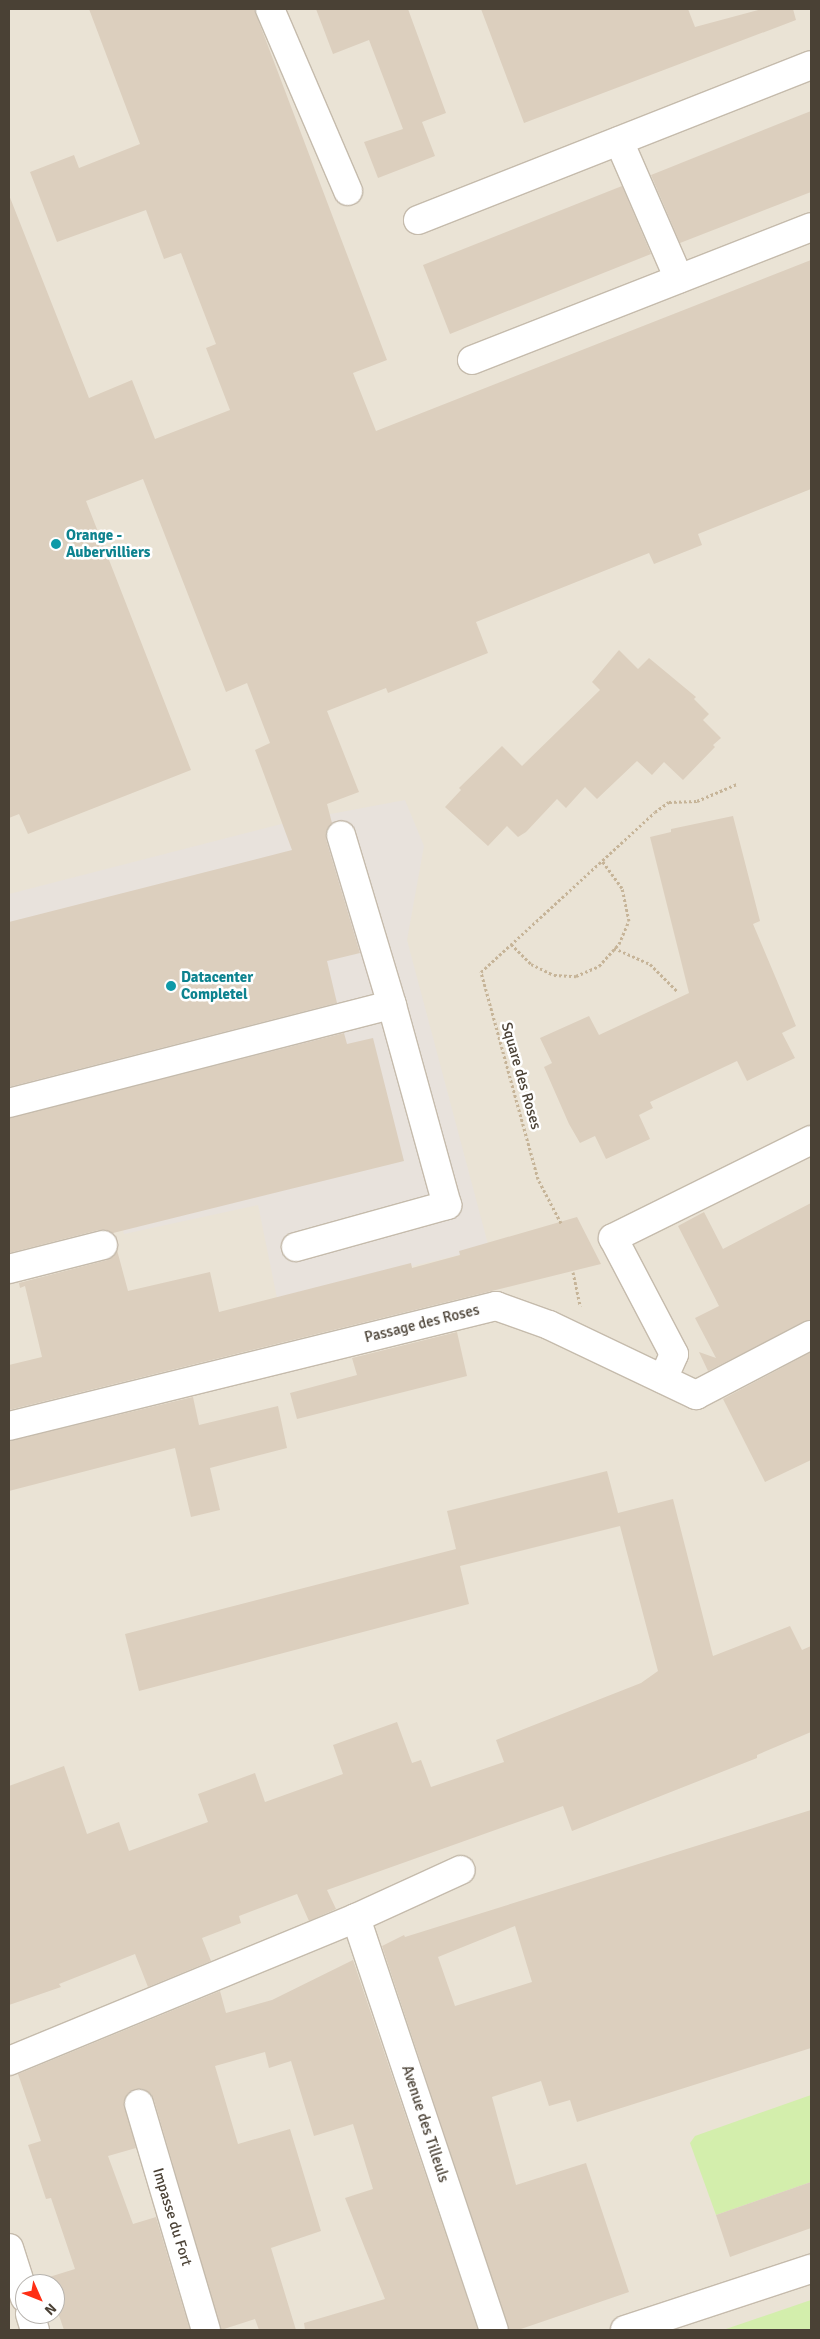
<!DOCTYPE html>
<html>
<head>
<meta charset="utf-8">
<style>
  body { margin:0 }
  #map { position:relative; width:820px; height:2339px; overflow:hidden; background:#f5f1e7; font-family:Signika,sans-serif }
  div>[style] { position:absolute }
  [style*='--x'] { left:calc(var(--x)*1px); top:calc(var(--y)*1px); width:calc(var(--w)*1px); rotate:calc(var(--a)*1deg) }
  .residential>* { inset:0; background:#eae3d5 }
  .industrial>* { inset:0; background:#e8e2dc }
  .green>* { inset:0; background:#d3eeac }
  .building>* { inset:0; background:#dccfbe }
  .path>* { height:3px; margin-top:-1.5px; transform-origin:0; background:repeating-linear-gradient(90deg,#c6b498 0 2.5px,transparent 0 5px) }
  .roads { filter:drop-shadow(1px 0 #c5bbac) drop-shadow(-1px 0 #c5bbac) drop-shadow(0 1px #c5bbac) drop-shadow(0 -1px #c5bbac) }
  .minor>* { height:28px; margin:-14px; padding:0 14px; transform-origin:14px; border-radius:14px; background:#fff }
  .dots>* { width:14px; height:14px; translate:-50% -50%; box-sizing:border-box; border:2px solid #fff; border-radius:50% }
  span { translate:-50% -50%; white-space:nowrap; text-align:center; line-height:1.15; -webkit-text-stroke:5px #fff; paint-order:stroke }
  .culture-label { font-size:15px; color:#0d838f; font-weight:700 }
  .left { translate:0 -50%; text-align:left }
  .street-label { font-size:15px; color:#4a4135 }
  .frame { position:absolute; inset:0; border:10px solid #4a4135; pointer-events:none }
  .north { position:absolute; left:15px; top:2274px; width:50px; height:50px; box-sizing:border-box; background:#fff; border:1px solid #b7b3ae; border-radius:50%; rotate:134deg; font-size:14px; font-weight:700; line-height:20px; text-align:center; color:#4a4135 }
  .north::after { content:''; display:block; margin:auto; width:18px; height:22px; background:#ff2f15; clip-path:polygon(50% 0,100% 100%,50% 72%,0 100%) }
</style>
</head>
<body>
<div id="map">
  <div class="residential">
    <i style="clip-path:polygon(evenodd,9px 9px,811px 9px,811px 2330px,9px 2330px,9px 9px,25px 2284px,55px 2284px,55px 2314px,25px 2314px,25px 2284px)"></i>
  </div>
  <div class="industrial">
    <i style="clip-path:polygon(405px 800px,424px 846px,407px 940px,489px 1248px,277px 1298px,258px 1205px,124px 1234px,112px 1194px,9px 1220px,9px 894px,293px 821px)"></i>
  </div>
  <div class="green">
    <i style="clip-path:polygon(811px 2095px,811px 2182px,716px 2215px,690px 2143px,695px 2136px)"></i>
    <i style="clip-path:polygon(811px 2300px,811px 2330px,723px 2330px)"></i>
  </div>
  <div class="building">
    <i style="clip-path:polygon(89px 9px,254px 9px,387px 360px,353px 373px,376px 431px,811px 260px,811px 489px,698px 534px,702px 545px,654px 564px,649px 553px,476px 622px,488px 653px,388px 693px,386px 688px,327px 711px,359px 792px,327px 804px,332px 823px,326px 831px,326px 839px,360px 953px,327px 961px,337px 1003px,9px 1087px,9px 922px,292px 850px,255px 750px,270px 743px,247px 683px,226px 692px,143px 479px,86px 501px,191px 770px,28px 834px,19px 814px,9px 818px,9px 195px,89px 398px,132px 380px,155px 439px,230px 410px,206px 348px,216px 344px,181px 253px,164px 259px,146px 210px,57px 242px,30px 172px,74px 155px,79px 168px,140px 144px)"></i>
    <i style="clip-path:polygon(316px 9px,408px 9px,446px 113px,422px 122px,435px 156px,378px 178px,364px 142px,403px 129px,369px 40px,333px 54px)"></i>
    <i style="clip-path:polygon(481px 9px,688px 9px,695px 27px,762px 9px,793px 9px,796px 20px,524px 123px)"></i>
    <i style="clip-path:polygon(811px 111px,811px 192px,680px 243px,651px 175px)"></i>
    <i style="clip-path:polygon(622px 186px,651px 254px,450px 334px,423px 265px)"></i>
    <i style="clip-path:polygon(619px 650px,638px 669px,649px 658px,696px 697px,694px 699px,709px 714px,703px 720px,721px 738px,713px 745px,715px 747px,683px 780px,664px 762px,652px 775px,637px 761px,597px 799px,585px 787px,566px 808px,557px 799px,526px 832px,518px 837px,507px 826px,488px 846px,445px 807px,461px 790px,459px 788px,502px 746px,522px 766px,600px 690px,592px 682px)"></i>
    <i style="clip-path:polygon(733px 816px,760px 921px,753px 924px,796px 1026px,782px 1033px,795px 1058px,747px 1081px,737px 1061px,650px 1102px,653px 1108px,639px 1115px,650px 1139px,606px 1159px,595px 1136px,580px 1143px,569px 1124px,544px 1067px,552px 1063px,540px 1038px,589px 1016px,599px 1035px,689px 993px,650px 837px,671px 832px,671px 829px)"></i>
    <i style="clip-path:polygon(344px 1033px,347px 1044px,373px 1038px,404px 1161px,113px 1233px,99px 1230px,9px 1253px,9px 1118px)"></i>
    <i style="clip-path:polygon(811px 1203px,811px 1319px,708px 1371px,699px 1352px,716px 1358px,695px 1318px,719px 1306px,678px 1226px,704px 1212px,723px 1249px)"></i>
    <i style="clip-path:polygon(577px 1217px,601px 1264px,9px 1410px,9px 1365px,42px 1357px,25px 1286px,20px 1288px,19px 1283px,107px 1260px,117px 1250px,128px 1291px,210px 1272px,219px 1312px,411px 1263px,412px 1268px,460px 1255px,459px 1251px)"></i>
    <i style="clip-path:polygon(457px 1332px,467px 1376px,297px 1419px,290px 1393px,357px 1375px,352px 1358px)"></i>
    <i style="clip-path:polygon(811px 1352px,811px 1460px,765px 1482px,723px 1399px)"></i>
    <i style="clip-path:polygon(193px 1397px,199px 1425px,278px 1406px,287px 1448px,210px 1468px,220px 1510px,191px 1517px,175px 1448px,9px 1491px,9px 1441px)"></i>
    <i style="clip-path:polygon(607px 1471px,618px 1513px,673px 1499px,713px 1656px,790px 1626px,802px 1650px,811px 1646px,811px 1732px,757px 1755px,757px 1758px,572px 1831px,563px 1806px,327px 1890px,336px 1909px,309px 1921px,297px 1894px,239px 1916px,241px 1923px,202px 1938px,211px 1961px,148px 1987px,135px 1954px,59px 1984px,61px 1987px,9px 2005px,9px 1786px,64px 1766px,87px 1834px,119px 1822px,129px 1851px,208px 1822px,198px 1794px,255px 1773px,265px 1802px,343px 1774px,333px 1745px,397px 1722px,412px 1763px,421px 1760px,431px 1787px,504px 1762px,496px 1740px,641px 1683px,658px 1671px,620px 1526px,460px 1566px,469px 1604px,139px 1691px,125px 1634px,456px 1549px,447px 1511px)"></i>
    <i style="clip-path:polygon(evenodd,811px 1810px,811px 2048px,577px 2122px,570px 2100px,549px 2106px,541px 2081px,492px 2097px,516px 2185px,586px 2163px,629px 2292px,518px 2330px,509px 2330px,382px 1946px,404px 1935px,405px 1937px,811px 1810px,515px 1926px,532px 1982px,455px 2006px,438px 1957px,515px 1926px)"></i>
    <i style="clip-path:polygon(353px 1960px,478px 2330px,305px 2330px,304px 2323px,385px 2299px,345px 2198px,373px 2189px,353px 2124px,314px 2136px,291px 2061px,269px 2068px,265px 2052px,215px 2066px,238px 2144px,290px 2129px,321px 2231px,271px 2248px,296px 2330px,259px 2330px,255px 2319px,221px 2330px,154px 2100px,142px 2089px,128px 2093px,124px 2101px,136px 2148px,108px 2156px,133px 2224px,156px 2217px,190px 2330px,64px 2330px,55px 2304px,55px 2284px,48px 2284px,46px 2278px,75px 2269px,51px 2198px,46px 2199px,28px 2145px,41px 2141px,18px 2074px,220px 1991px,226px 2013px,272px 2000px)"></i>
    <i style="clip-path:polygon(811px 2182px,811px 2228px,730px 2257px,716px 2215px)"></i>
  </div>
  <div class="path">
    <i style="--x:511;--y:944;--w:28;--a:45"></i>
    <i style="--x:531;--y:964;--w:25;--a:26"></i>
    <i style="--x:554;--y:975;--w:22;--a:3"></i>
    <i style="--x:576;--y:976;--w:25;--a:-23"></i>
    <i style="--x:599;--y:966;--w:30;--a:-48"></i>
    <i style="--x:619;--y:944;--w:25;--a:-67"></i>
    <i style="--x:629;--y:921;--w:34;--a:-102"></i>
    <i style="--x:622;--y:888;--w:34;--a:-126"></i>
    <i style="--x:614;--y:948;--w:39;--a:24"></i>
    <i style="--x:650;--y:964;--w:40;--a:45"></i>
    <i style="--x:561;--y:1223;--w:50;--a:-117.6"></i>
    <i style="--x:538;--y:1179;--w:215;--a:-105.4"></i>
    <i style="--x:481;--y:972;--w:236;--a:-42.6"></i>
    <i style="--x:655;--y:812;--w:17;--a:-36"></i>
    <i style="--x:669;--y:802;--w:28;--a:-2"></i>
    <i style="--x:697;--y:801;--w:43;--a:-23"></i>
    <i style="--x:573;--y:1272;--w:35;--a:78"></i>
  </div>
  <div class="roads">
    <div class="minor">
      <i style="--x:270;--y:9;--w:198;--a:66.8"></i>
      <i style="--x:619;--y:141;--w:150;--a:66.5"></i>
      <i style="--x:418;--y:220;--w:422;--a:-21.5"></i>
      <i style="--x:472;--y:360;--w:364;--a:-21.4"></i>
      <i style="--x:9;--y:1103;--w:395;--a:-14.4"></i>
      <i style="--x:392;--y:1005;--w:177;--a:-106.7"></i>
      <i style="--x:296;--y:1247;--w:157;--a:-15.5"></i>
      <i style="--x:447;--y:1205;--w:207;--a:-105.4"></i>
      <i style="--x:9;--y:1269;--w:97;--a:-14.3"></i>
      <i style="--x:663;--y:1379;--w:27;--a:-66"></i>
      <i style="--x:674;--y:1354;--w:131;--a:-117.7"></i>
      <i style="--x:613;--y:1238;--w:221;--a:-26.3"></i>
      <i style="--x:9;--y:1426;--w:502;--a:-13.84"></i>
      <i style="--x:496;--y:1306;--w:56;--a:19.7"></i>
      <i style="--x:549;--y:1325;--w:163;--a:25.5"></i>
      <i style="--x:696;--y:1395;--w:130;--a:-27.6"></i>
      <i style="--x:356;--y:1918;--w:115;--a:-24.6"></i>
      <i style="--x:9;--y:2061;--w:375;--a:-22.4"></i>
      <i style="--x:356;--y:1918;--w:434;--a:71.5"></i>
      <i style="--x:139;--y:2104;--w:236;--a:73.5"></i>
      <i style="--x:9;--y:2248;--w:52;--a:72.3"></i>
      <i style="--x:30;--y:2314;--w:17;--a:73"></i>
      <i style="--x:625;--y:2330;--w:196;--a:-18.2"></i>
    </div>
  </div>
  <div class="dots">
    <i style="left:56px;top:544px;background:#0f9aa8"></i>
    <i style="left:171px;top:986px;background:#0f9aa8"></i>
  </div>
  <div class="culture-label">
    <span class="left" style="left:66px;top:544px">Orange -<br>Aubervilliers</span>
    <span class="left" style="left:181px;top:986px">Datacenter<br>Completel</span>
  </div>
  <div class="street-label">
    <span style="left:521px;top:1076px;rotate:74deg">Square des Roses</span>
    <span style="left:422px;top:1324px;rotate:-14deg">Passage des Roses</span>
    <span style="left:425px;top:2124px;rotate:72deg">Avenue des Tilleuls</span>
    <span style="left:172px;top:2217px;rotate:73deg">Impasse du Fort</span>
  </div>
  <div class="frame"></div>
  <div class="north">N</div>
</div>
</body>
</html>
